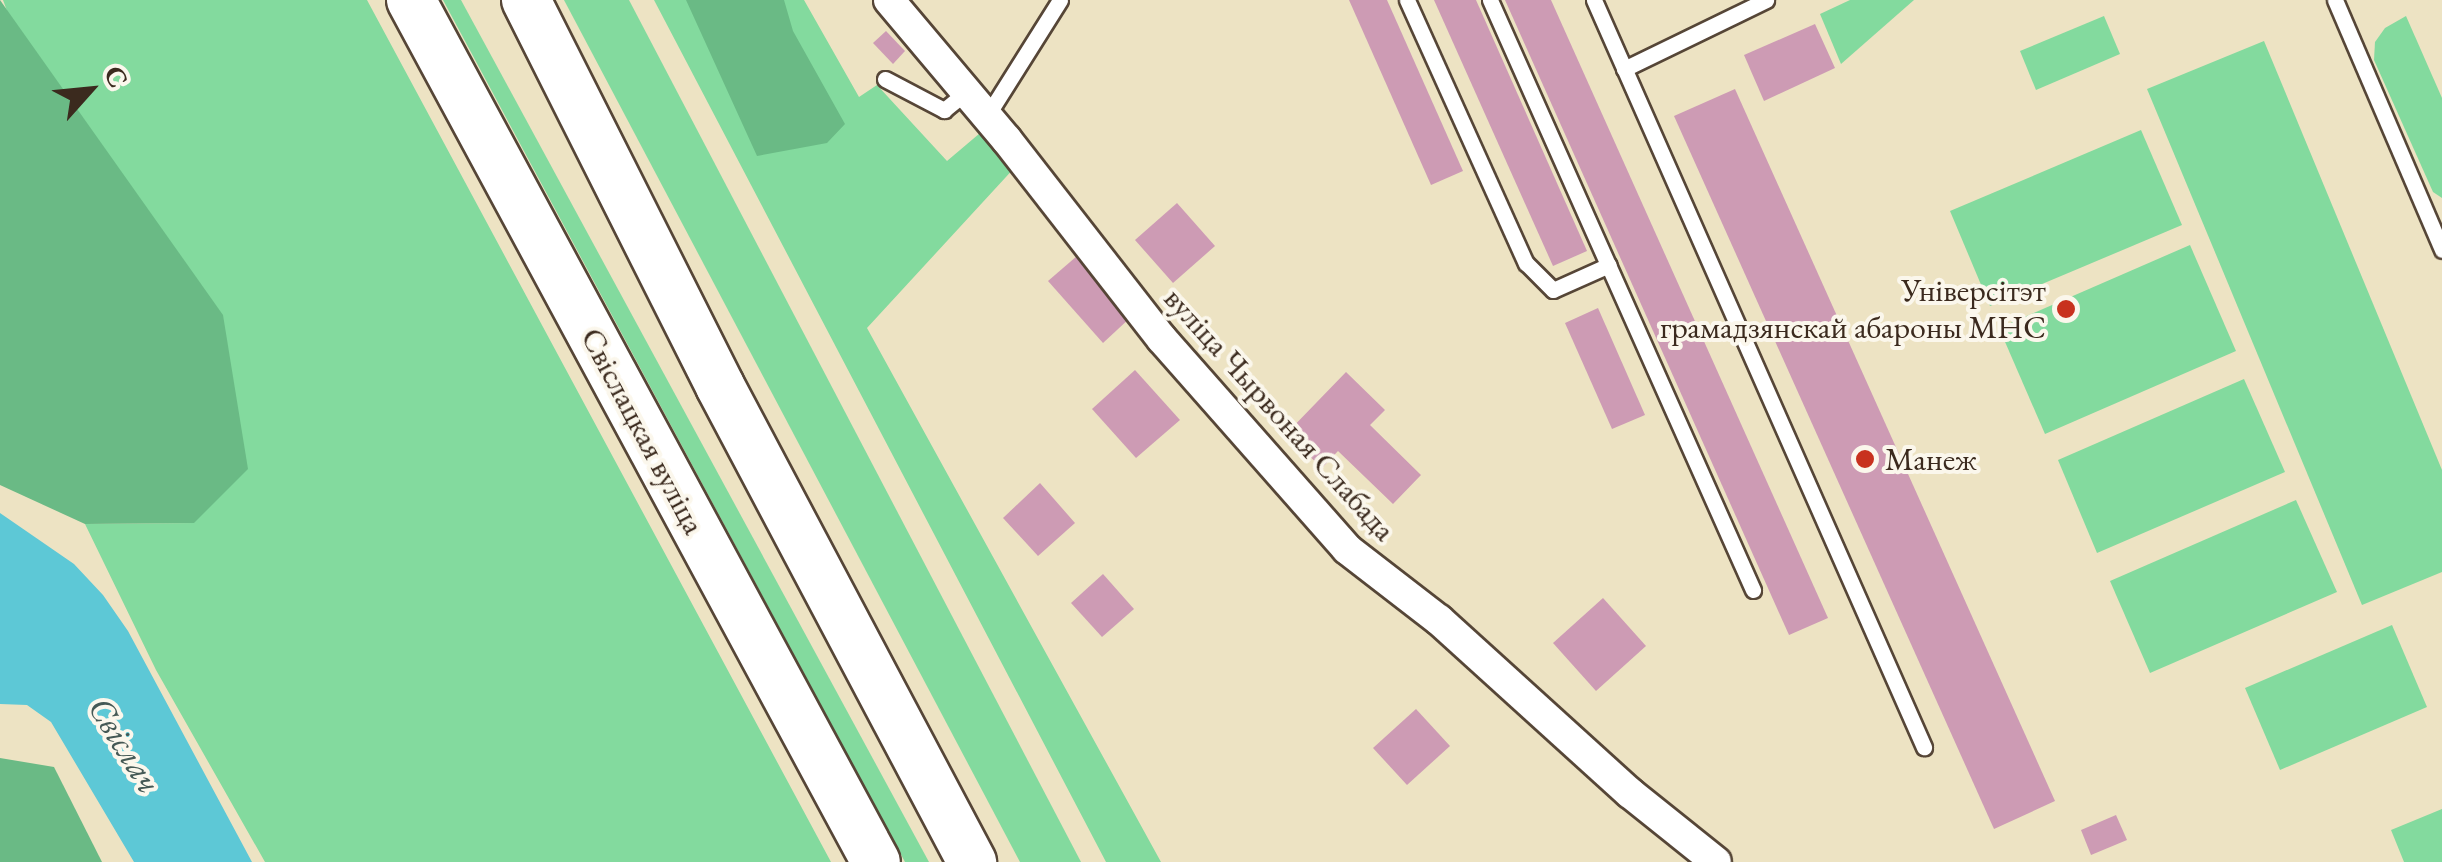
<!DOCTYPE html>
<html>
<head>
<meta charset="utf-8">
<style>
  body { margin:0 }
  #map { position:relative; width:2442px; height:862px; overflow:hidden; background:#ede3c3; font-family:"EB Garamond",serif }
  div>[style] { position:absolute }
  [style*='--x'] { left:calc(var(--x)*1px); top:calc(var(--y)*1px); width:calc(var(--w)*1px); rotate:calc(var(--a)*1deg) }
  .green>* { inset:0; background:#83da9e }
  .forest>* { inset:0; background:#6aba85 }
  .water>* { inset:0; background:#5dc8d6 }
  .building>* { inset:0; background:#cd9bb4 }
  .roads { filter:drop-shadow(2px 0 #564637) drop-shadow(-2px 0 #564637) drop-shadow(0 2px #564637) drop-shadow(0 -2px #564637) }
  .service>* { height:15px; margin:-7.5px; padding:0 7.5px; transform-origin:7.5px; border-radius:7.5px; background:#fff }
  .minor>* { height:30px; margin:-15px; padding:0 15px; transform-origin:15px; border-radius:15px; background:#fff }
  .primary>* { height:48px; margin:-24px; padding:0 24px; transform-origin:24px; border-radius:24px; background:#fff }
  .dots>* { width:28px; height:28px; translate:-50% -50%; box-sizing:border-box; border:5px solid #fbf7ec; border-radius:50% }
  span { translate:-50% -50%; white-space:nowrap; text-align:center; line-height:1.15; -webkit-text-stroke:8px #fbf7ec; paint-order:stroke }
  .poi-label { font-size:32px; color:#3b2a1e }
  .right { translate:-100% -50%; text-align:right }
  .left { translate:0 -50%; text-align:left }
  .street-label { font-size:32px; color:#3b2a1e }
  .water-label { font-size:35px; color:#455955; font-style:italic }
  .north { position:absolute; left:40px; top:40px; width:100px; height:100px; -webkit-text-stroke:8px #fbf7ec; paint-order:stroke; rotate:63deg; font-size:28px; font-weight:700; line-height:40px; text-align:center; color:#3b2a1e }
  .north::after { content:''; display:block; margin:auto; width:35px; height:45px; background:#3b2a1e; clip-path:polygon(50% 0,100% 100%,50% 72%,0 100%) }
</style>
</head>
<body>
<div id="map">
  <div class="green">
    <i style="clip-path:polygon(3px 0,367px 0,831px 862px,265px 862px,156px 670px,85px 524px,194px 523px)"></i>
    <i style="clip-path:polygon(443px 0,461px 0,929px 862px,905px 862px)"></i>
    <i style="clip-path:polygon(564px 0,629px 0,1081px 862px,1020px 862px)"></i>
    <i style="clip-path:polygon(654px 0,804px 0,859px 97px,877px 85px,947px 161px,986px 128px,1017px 165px,867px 328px,1161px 862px,1106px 862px)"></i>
    <i style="clip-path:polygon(1850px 0,1914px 0,1841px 64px,1820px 14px)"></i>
    <i style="clip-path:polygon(2104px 16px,2120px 54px,2036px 90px,2020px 51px)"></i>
    <i style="clip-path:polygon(2406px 16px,2442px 98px,2442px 198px,2433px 192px,2374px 60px,2375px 42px,2385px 28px)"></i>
    <i style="clip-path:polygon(2264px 41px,2442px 470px,2442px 572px,2362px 605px,2147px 89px)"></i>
    <i style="clip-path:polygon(2141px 130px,2182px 225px,1990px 306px,1950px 211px)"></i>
    <i style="clip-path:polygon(2190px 245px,2236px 351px,2045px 434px,1999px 328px)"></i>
    <i style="clip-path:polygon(2244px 379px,2285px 472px,2097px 553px,2058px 460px)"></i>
    <i style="clip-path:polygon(2296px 500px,2337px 592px,2150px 673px,2110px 581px)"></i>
    <i style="clip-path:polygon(2392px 625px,2427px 707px,2280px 770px,2245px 688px)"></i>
    <i style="clip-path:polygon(2442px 809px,2442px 862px,2404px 862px,2391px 830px)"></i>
  </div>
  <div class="forest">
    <i style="clip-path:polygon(0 0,223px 315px,248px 469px,194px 523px,85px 524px,0 485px)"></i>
    <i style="clip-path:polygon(686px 0,784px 0,793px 31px,845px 124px,827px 143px,757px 156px)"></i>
    <i style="clip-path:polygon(0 758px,54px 767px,102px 862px,0 862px)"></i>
  </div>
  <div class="water">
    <i style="clip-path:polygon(0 513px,74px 564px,103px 595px,128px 631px,252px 862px,134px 862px,51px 722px,27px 705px,0 704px)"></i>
  </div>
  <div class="building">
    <i style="clip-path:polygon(1349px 0,1387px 0,1463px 171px,1431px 185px)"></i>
    <i style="clip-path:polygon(1434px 0,1476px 0,1587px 251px,1553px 266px)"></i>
    <i style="clip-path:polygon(1505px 0,1551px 0,1828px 618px,1789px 635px)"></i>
    <i style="clip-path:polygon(1815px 24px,1835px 68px,1764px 101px,1744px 55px)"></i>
    <i style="clip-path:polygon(886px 31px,905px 51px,893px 64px,873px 43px)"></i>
    <i style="clip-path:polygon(1735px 89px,2055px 801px,1994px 829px,1674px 116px)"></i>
    <i style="clip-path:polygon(1177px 203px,1215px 246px,1173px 283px,1135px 240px)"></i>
    <i style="clip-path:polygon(1077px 256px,1131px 317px,1103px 343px,1048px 281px)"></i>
    <i style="clip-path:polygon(1598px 308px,1645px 415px,1612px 429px,1565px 323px)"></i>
    <i style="clip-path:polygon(1135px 370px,1180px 420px,1136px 458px,1092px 409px)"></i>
    <i style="clip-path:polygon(1346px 372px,1385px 410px,1370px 425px,1421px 475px,1393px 504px,1338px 451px,1322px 468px,1286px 434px)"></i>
    <i style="clip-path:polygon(1040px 483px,1075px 523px,1038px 556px,1003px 518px)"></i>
    <i style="clip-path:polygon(1103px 574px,1134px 609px,1102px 637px,1071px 603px)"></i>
    <i style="clip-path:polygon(1603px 598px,1646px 646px,1596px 691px,1553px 643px)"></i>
    <i style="clip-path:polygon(1416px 709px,1450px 746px,1407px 785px,1373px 748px)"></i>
    <i style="clip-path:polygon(2116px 815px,2127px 840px,2091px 855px,2081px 830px)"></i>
  </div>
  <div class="roads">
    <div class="service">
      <i style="--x:1407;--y:0;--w:289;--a:65.7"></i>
      <i style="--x:1526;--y:263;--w:38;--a:45"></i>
      <i style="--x:1553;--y:290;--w:61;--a:-24.1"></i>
      <i style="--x:1490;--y:0;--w:646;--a:65.97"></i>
      <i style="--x:1594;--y:0;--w:817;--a:66.17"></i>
      <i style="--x:2335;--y:0;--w:272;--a:66.8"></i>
      <i style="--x:1624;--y:69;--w:158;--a:-25.9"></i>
      <i style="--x:885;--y:79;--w:67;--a:27.7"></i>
      <i style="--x:944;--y:110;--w:28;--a:-39"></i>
      <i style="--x:987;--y:116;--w:137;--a:-57.8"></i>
    </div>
    <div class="minor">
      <i style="--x:889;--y:0;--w:183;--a:49.9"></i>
      <i style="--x:1007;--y:140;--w:252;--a:52.1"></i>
      <i style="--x:1162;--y:339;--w:280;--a:48.6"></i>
      <i style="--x:1347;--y:549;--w:116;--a:37.7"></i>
      <i style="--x:1439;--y:620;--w:258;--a:42.2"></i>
      <i style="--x:1630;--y:793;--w:110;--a:38.7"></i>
    </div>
    <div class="primary">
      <i style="--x:411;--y:0;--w:979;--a:61.66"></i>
      <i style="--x:526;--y:0;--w:432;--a:63.3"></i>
      <i style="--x:720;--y:386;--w:539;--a:62.1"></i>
    </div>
  </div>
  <div class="dots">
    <i style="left:2066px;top:309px;background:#c8321e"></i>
    <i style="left:1865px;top:459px;background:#c8321e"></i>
  </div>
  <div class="poi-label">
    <span class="right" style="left:2046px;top:309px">Універсітэт<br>грамадзянскай абароны МНС</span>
    <span class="left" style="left:1885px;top:459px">Манеж</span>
  </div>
  <div class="street-label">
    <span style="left:1280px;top:414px;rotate:48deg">вуліца Чырвоная Слабада</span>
    <span style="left:643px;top:431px;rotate:62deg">Свіслацкая вуліца</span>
  </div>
  <div class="water-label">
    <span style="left:125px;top:745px;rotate:58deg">Свіслач</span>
  </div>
  <div class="north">С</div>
</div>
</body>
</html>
